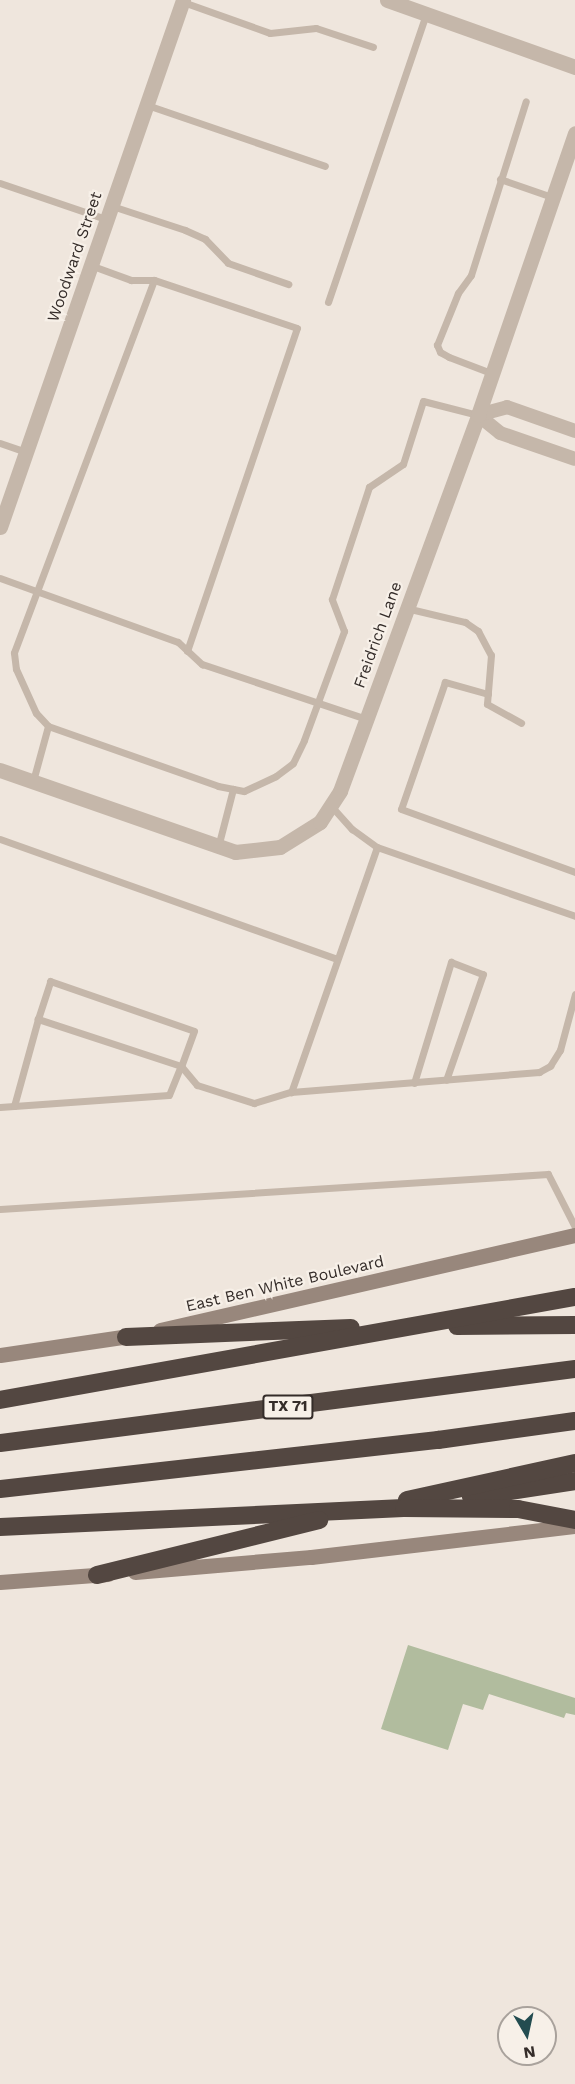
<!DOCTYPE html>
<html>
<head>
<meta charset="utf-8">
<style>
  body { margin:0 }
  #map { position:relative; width:575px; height:2084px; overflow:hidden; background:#efe6dd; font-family:"Work Sans",sans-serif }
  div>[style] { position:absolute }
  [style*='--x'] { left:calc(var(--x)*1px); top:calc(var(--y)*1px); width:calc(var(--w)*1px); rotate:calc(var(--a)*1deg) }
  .green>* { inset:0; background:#b1bc9e }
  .service>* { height:7px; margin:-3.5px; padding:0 3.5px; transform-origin:3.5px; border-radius:3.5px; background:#c5b7aa }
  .minor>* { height:14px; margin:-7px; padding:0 7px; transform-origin:7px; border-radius:7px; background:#c5b7aa }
  .tertiary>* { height:15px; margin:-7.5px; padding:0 7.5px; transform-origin:7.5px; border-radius:7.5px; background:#c5b7aa }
  .secondary>* { height:15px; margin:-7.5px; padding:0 7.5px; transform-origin:7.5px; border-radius:7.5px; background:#98877c }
  .motorway>* { height:18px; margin:-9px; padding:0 9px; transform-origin:9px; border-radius:9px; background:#534741 }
  span { translate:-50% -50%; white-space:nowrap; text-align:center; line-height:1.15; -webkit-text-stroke:4.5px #f7f0e8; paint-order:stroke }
  .shield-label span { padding:2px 4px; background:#f7f0e8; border:2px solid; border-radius:4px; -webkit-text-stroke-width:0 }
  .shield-label { font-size:15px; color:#342c29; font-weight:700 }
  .street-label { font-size:16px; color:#342c29 }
  .north { position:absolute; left:497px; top:2006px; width:60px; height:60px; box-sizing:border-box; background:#f7f0e8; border:2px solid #a9a29c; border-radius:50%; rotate:171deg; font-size:16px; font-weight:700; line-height:24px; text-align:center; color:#342c29 }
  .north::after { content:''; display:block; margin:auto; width:21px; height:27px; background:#234c50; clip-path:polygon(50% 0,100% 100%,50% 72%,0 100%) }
</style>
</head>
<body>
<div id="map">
  <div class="green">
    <i style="clip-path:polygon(408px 1645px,575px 1698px,575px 1715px,566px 1713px,564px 1718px,489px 1694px,483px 1710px,463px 1704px,448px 1750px,381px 1729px)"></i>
  </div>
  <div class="service">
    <i style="--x:183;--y:2;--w:92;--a:19.6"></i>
    <i style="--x:270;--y:33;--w:46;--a:-6.2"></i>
    <i style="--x:316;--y:28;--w:60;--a:18.4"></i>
    <i style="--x:147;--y:105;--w:188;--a:18.9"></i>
    <i style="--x:500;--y:179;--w:55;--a:19.1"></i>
    <i style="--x:0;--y:183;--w:112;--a:18.8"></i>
    <i style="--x:112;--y:206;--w:77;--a:18.2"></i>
    <i style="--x:185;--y:230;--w:22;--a:24"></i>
    <i style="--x:205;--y:239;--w:33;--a:46"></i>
    <i style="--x:228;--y:263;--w:64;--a:19.3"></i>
    <i style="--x:90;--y:265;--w:44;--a:20.1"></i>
    <i style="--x:131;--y:280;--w:23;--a:0"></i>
    <i style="--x:328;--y:302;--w:304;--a:-71.2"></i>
    <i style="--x:491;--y:373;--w:45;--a:-159.1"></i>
    <i style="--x:449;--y:357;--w:10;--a:-151"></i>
    <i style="--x:440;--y:352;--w:8;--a:-113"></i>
    <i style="--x:437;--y:345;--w:56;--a:-68"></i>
    <i style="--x:458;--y:293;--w:22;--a:-54"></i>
    <i style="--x:471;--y:275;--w:182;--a:-72.5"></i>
    <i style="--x:0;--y:443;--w:28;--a:19"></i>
    <i style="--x:0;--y:578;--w:189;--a:19.8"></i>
    <i style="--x:178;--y:642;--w:33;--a:43"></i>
    <i style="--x:202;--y:664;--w:173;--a:18.5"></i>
    <i style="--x:406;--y:608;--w:61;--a:13.3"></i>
    <i style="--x:465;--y:622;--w:16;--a:35"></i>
    <i style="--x:478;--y:631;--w:27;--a:62"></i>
    <i style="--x:491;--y:655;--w:49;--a:94.7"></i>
    <i style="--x:487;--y:704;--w:39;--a:29"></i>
    <i style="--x:187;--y:651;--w:341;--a:-71.2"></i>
    <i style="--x:297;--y:328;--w:151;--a:-161.4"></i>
    <i style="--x:154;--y:280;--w:398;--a:110.6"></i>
    <i style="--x:14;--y:653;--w:16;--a:83"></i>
    <i style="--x:16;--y:669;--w:48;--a:65.6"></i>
    <i style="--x:36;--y:713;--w:18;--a:47"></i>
    <i style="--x:48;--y:726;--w:180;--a:19.4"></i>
    <i style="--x:218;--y:786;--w:26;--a:11"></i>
    <i style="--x:244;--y:791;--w:35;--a:-25"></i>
    <i style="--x:276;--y:776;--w:21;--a:-37"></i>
    <i style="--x:293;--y:763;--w:25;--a:-64"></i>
    <i style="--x:304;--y:740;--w:116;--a:-69.8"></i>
    <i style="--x:344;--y:631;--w:34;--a:-111"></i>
    <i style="--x:332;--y:599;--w:118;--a:-71.7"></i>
    <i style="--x:369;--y:487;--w:41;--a:-34.1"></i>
    <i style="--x:403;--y:464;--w:66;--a:-72.4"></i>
    <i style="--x:423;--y:401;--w:57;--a:14.3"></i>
    <i style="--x:488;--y:694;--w:45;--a:-164.4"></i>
    <i style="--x:445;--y:682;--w:134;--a:109.1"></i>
    <i style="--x:401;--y:809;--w:185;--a:19.9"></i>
    <i style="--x:33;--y:781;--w:57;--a:-74.7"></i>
    <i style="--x:332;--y:807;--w:30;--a:48"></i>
    <i style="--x:352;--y:829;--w:31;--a:36"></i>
    <i style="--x:377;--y:847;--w:210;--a:19.2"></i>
    <i style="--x:0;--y:839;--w:356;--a:19.6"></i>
    <i style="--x:218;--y:847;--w:60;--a:-75.5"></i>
    <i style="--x:377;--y:847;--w:260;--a:109.3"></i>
    <i style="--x:291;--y:1092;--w:249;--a:-4.6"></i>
    <i style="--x:539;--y:1072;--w:13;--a:-29"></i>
    <i style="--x:550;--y:1066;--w:19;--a:-58"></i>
    <i style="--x:560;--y:1050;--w:58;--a:-75"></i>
    <i style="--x:38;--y:1019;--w:40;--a:-72"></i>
    <i style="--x:50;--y:981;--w:152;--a:19.1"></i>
    <i style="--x:194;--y:1031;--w:37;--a:110"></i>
    <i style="--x:181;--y:1066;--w:25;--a:50"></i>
    <i style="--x:197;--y:1085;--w:60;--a:17.5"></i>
    <i style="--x:254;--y:1103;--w:39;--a:-17"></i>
    <i style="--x:414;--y:1083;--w:127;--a:-73"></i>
    <i style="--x:451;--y:962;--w:34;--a:21"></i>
    <i style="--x:483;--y:974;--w:112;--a:109.2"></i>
    <i style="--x:0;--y:1107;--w:14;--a:-4"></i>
    <i style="--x:14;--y:1106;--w:155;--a:-4.1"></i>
    <i style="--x:169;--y:1095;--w:31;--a:-68"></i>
    <i style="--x:181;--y:1066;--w:151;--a:-161.8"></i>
    <i style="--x:38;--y:1019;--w:90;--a:105.4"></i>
    <i style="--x:0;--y:1209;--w:549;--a:-3.65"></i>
    <i style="--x:548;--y:1174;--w:59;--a:63"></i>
  </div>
  <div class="minor">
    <i style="--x:478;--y:415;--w:28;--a:39"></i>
    <i style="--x:500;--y:433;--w:79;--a:19.1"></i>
    <i style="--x:478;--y:415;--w:30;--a:-15"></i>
    <i style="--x:507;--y:407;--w:72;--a:19.4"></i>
  </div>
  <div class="tertiary">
    <i style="--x:387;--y:0;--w:200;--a:19.6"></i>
    <i style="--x:0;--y:527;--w:558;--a:-70.85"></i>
    <i style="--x:0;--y:770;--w:249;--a:19.2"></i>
    <i style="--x:235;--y:852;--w:45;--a:-6.3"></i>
    <i style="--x:280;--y:847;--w:47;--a:-32"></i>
    <i style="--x:320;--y:822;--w:37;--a:-57"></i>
    <i style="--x:340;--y:791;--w:401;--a:-69.8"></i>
    <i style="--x:478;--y:415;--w:298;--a:-71"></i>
  </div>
  <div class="secondary">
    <i style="--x:160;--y:1330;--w:426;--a:-12.9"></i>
    <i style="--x:0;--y:1355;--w:137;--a:-8.4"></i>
    <i style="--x:135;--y:1572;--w:177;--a:-4.9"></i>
    <i style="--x:311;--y:1557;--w:266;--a:-6.7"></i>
    <i style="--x:0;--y:1582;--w:108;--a:-4.2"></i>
  </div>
  <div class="motorway">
    <i style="--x:457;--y:1326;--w:118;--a:-0.5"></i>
    <i style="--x:126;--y:1337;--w:225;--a:-2.3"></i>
    <i style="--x:0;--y:1400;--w:584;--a:-10.16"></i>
    <i style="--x:0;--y:1443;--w:580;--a:-7.33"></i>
    <i style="--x:0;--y:1489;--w:441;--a:-6.4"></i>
    <i style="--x:438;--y:1440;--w:138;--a:-7.9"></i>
    <i style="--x:471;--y:1497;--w:105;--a:-8.7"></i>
    <i style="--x:407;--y:1500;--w:172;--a:-12.4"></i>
    <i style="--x:0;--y:1527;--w:404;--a:-2.7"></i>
    <i style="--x:404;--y:1508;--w:114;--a:0.5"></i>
    <i style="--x:518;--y:1509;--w:58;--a:10.9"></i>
    <i style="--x:97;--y:1575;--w:229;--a:-13.9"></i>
  </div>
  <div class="shield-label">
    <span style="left:288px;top:1407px">TX 71</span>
  </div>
  <div class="street-label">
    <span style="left:75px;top:257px;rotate:-71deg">Woodward Street</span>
    <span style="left:378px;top:635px;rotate:-70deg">Freidrich Lane</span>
    <span style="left:285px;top:1284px;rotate:-13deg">East Ben White Boulevard</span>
  </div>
  <div class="north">N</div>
</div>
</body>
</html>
